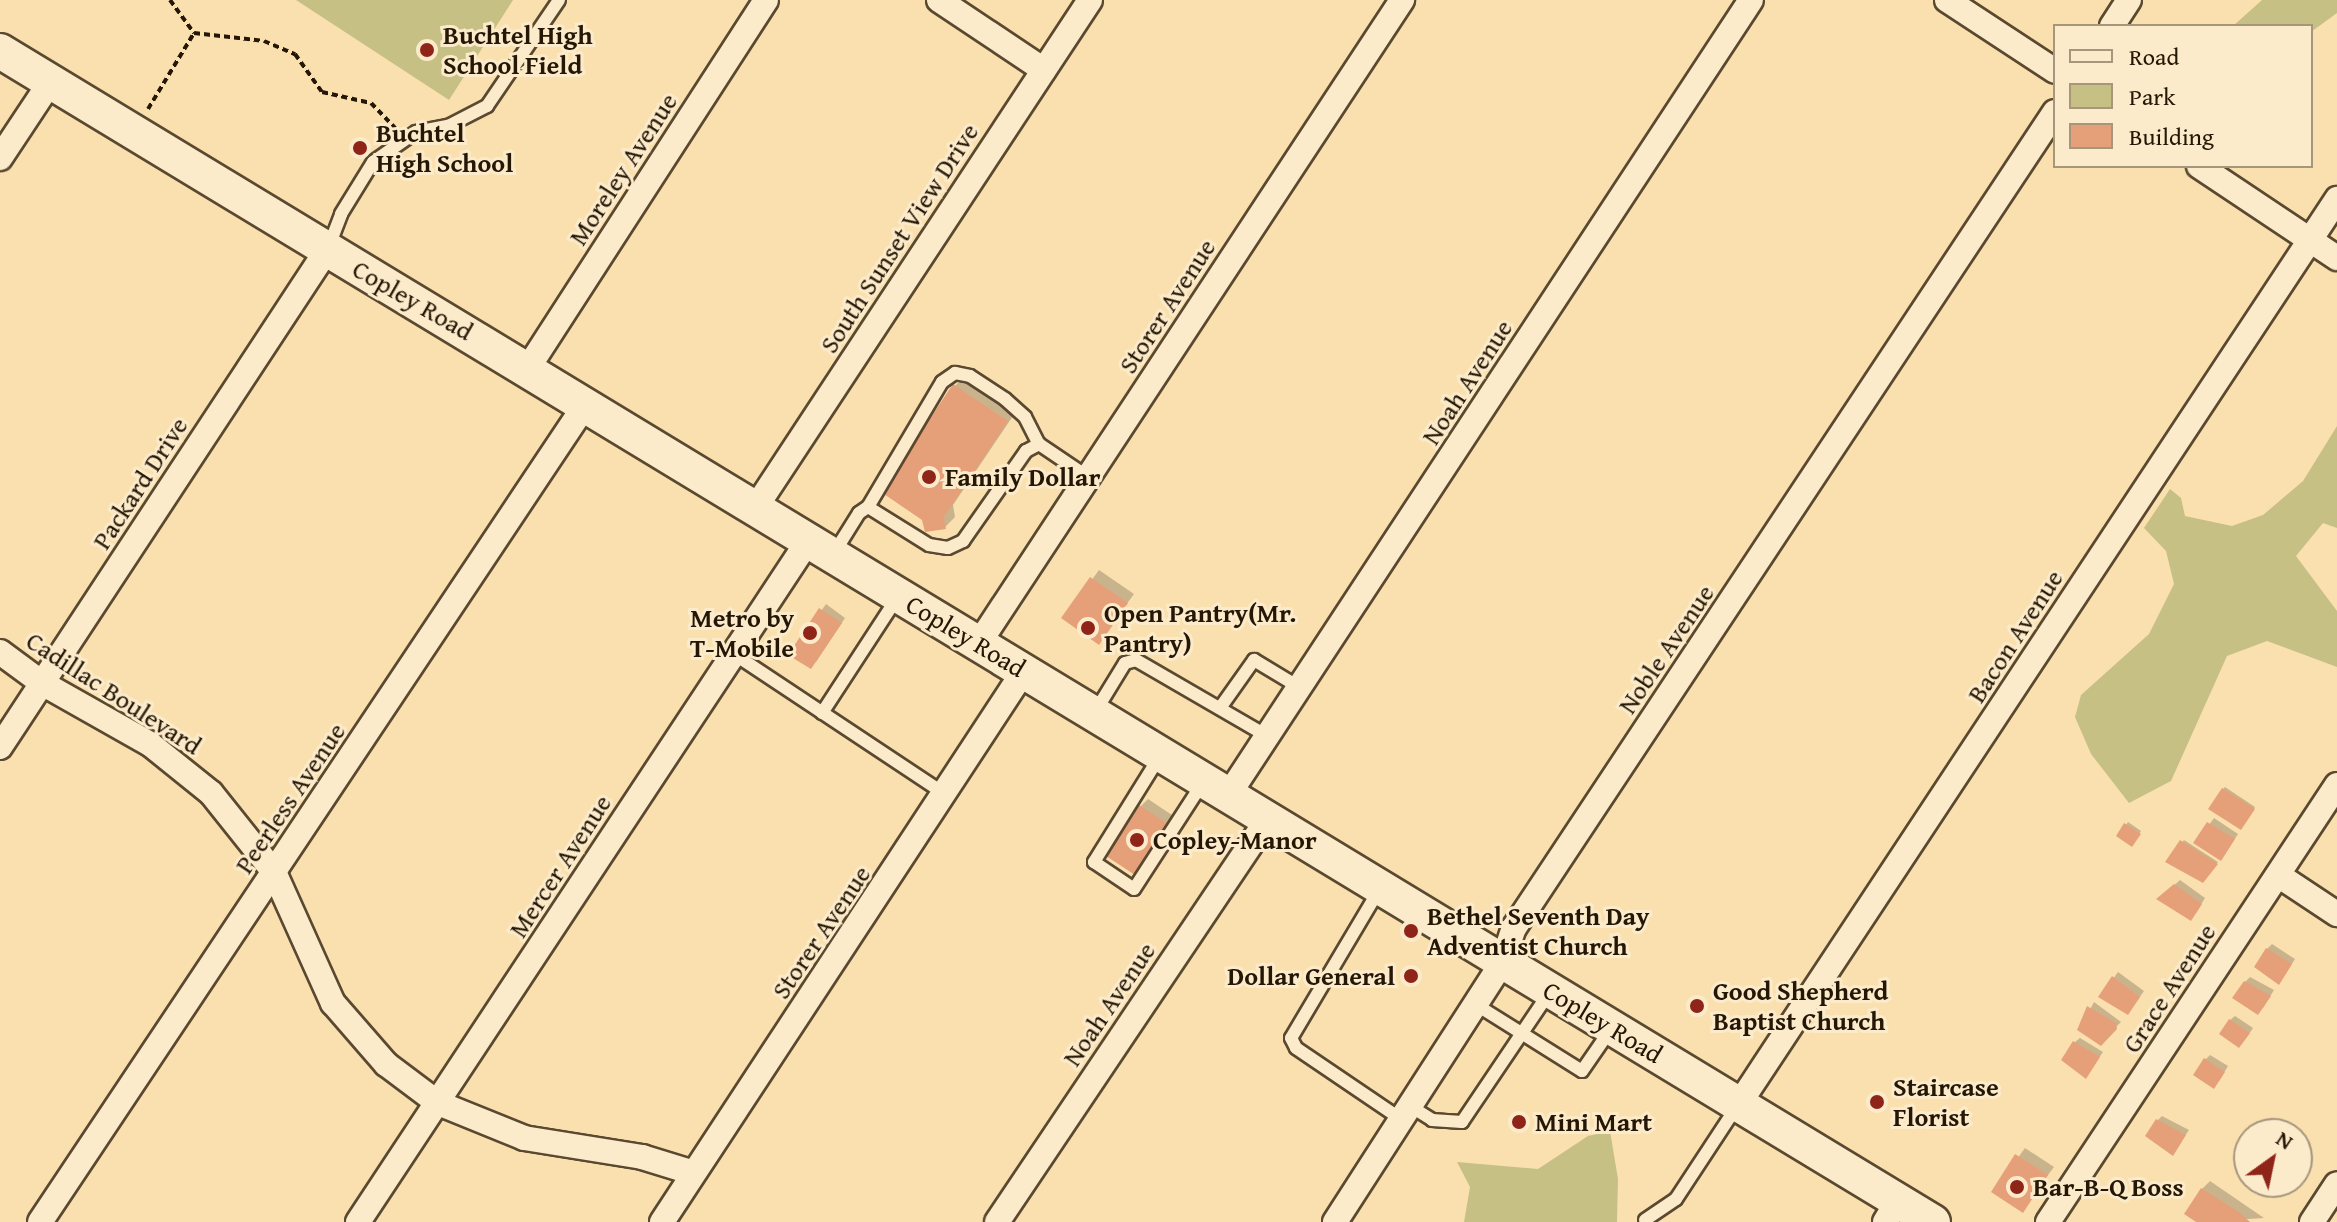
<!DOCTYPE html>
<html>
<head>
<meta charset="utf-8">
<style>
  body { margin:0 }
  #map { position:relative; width:2337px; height:1222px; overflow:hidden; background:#fae0af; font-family:"Gentium Book Plus",serif }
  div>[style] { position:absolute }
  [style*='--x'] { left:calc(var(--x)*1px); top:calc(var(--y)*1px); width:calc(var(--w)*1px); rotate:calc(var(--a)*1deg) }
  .green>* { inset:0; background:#c6c085 }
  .shadow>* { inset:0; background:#0003 }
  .building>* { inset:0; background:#e6a079 }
  .path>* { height:4px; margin-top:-2px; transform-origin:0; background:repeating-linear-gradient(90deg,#241705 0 6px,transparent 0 10px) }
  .roads { filter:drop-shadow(2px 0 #5a4930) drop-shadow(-2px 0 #5a4930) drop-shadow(0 2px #5a4930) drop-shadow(0 -2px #5a4930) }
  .lane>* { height:12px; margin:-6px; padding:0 6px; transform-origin:6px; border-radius:6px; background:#fcebcb }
  .street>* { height:24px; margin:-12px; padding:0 12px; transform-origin:12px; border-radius:12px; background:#fcebcb }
  .secondary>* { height:34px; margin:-17px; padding:0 17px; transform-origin:17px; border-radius:17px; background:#fcebcb }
  .dots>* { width:22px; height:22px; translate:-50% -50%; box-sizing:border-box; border:4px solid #fcebcb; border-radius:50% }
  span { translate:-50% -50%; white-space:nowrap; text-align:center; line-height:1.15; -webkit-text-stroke:6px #fcebcb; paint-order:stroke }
  .poi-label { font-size:26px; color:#241705; font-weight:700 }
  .left { translate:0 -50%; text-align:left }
  .right { translate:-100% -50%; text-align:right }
  .street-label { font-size:26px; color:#241705 }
  .legend { position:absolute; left:2053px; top:24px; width:260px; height:144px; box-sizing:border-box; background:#fcebcb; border:2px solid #a6967c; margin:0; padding:10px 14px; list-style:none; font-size:24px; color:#241705 }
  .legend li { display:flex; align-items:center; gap:16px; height:40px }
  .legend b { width:40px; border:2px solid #a6967c }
  .north { position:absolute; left:2233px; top:1118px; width:80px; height:80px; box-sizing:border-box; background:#fcebcb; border:2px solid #a6967c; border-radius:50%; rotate:33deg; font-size:22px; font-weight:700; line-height:32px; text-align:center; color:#241705 }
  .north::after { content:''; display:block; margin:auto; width:28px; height:36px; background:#8f2418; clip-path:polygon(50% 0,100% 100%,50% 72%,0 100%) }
</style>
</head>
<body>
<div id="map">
  <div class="green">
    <i style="clip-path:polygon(296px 0,513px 0,449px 100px)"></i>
    <i style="clip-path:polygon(2262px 0,2337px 0,2337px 13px,2311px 32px,2311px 26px,2233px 26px)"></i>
    <i style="clip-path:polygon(2337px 426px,2337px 528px,2323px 523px,2296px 556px,2337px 611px,2337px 667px,2267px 641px,2227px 656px,2171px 781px,2129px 803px,2091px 754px,2075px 717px,2081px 695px,2149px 634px,2174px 584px,2166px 551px,2144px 528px,2170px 489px,2181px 498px,2185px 516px,2232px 526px,2263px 515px,2303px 481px)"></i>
    <i style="clip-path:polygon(1610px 1131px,1618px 1179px,1617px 1222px,1464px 1222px,1470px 1187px,1457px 1162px,1538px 1169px,1588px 1136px)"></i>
  </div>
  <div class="shadow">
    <i style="clip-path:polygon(965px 375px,1017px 410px,953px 505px,955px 517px,945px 527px,924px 519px,955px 386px)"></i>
    <i style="clip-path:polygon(1099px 570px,1134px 594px,1099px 642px,1064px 618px)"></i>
    <i style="clip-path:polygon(826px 604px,845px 618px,816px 662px,791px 654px)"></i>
    <i style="clip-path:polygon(2225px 787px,2255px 807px,2242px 826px,2223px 789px)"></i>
    <i style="clip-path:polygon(1148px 799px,1175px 817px,1135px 873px,1140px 807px)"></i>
    <i style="clip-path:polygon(2214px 818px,2238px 834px,2225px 854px,2196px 843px)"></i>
    <i style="clip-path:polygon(2128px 822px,2141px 831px,2134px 843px,2118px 836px)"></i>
    <i style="clip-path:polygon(2184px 840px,2218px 862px,2203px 881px,2168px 861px)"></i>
    <i style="clip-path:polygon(2180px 880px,2205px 898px,2196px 913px,2159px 899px)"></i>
    <i style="clip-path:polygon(2272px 944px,2295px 959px,2283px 978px,2267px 949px)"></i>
    <i style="clip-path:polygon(2118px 972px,2144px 991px,2132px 1008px,2101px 996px)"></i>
    <i style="clip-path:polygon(2250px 977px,2274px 990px,2263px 1008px,2245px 982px)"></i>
    <i style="clip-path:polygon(2094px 1002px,2121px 1022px,2100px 1043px,2079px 1030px)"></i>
    <i style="clip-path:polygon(2235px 1016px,2253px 1028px,2244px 1041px,2230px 1020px)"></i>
    <i style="clip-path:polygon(2080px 1038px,2103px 1052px,2090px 1071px,2075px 1042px)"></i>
    <i style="clip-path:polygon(2210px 1055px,2228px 1066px,2219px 1081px,2205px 1060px)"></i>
    <i style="clip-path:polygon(2162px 1116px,2189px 1130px,2173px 1153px,2158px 1120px)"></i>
    <i style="clip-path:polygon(2025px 1148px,2054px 1167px,2022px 1210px,1994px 1191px)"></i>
    <i style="clip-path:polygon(2210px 1181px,2264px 1218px,2200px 1222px,2202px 1189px)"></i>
  </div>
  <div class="building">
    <i style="clip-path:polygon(953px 384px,1008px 421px,944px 517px,946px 529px,925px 532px,922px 520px,881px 492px)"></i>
    <i style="clip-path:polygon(1090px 577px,1128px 603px,1099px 645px,1061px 618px)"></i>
    <i style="clip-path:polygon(819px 608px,842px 623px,811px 669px,788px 655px)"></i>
    <i style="clip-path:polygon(2222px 788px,2255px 809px,2241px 830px,2208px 809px)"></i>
    <i style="clip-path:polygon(1139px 805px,1169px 825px,1135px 875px,1106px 856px)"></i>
    <i style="clip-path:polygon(2207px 822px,2235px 839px,2221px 861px,2193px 843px)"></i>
    <i style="clip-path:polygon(2124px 823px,2141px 834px,2132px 847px,2116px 836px)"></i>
    <i style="clip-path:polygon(2180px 840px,2218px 864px,2203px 883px,2165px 862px)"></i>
    <i style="clip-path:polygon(2174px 884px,2202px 904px,2191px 921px,2156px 899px)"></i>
    <i style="clip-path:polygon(2266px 948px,2292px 964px,2279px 985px,2254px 967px)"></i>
    <i style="clip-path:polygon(2112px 976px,2140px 997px,2128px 1015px,2098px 997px)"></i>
    <i style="clip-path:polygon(2244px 981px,2271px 996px,2258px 1015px,2232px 998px)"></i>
    <i style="clip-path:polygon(2087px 1006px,2116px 1023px,2117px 1029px,2101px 1046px,2077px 1030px)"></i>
    <i style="clip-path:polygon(2229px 1019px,2250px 1033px,2239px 1048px,2219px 1034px)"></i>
    <i style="clip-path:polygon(2073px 1041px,2100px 1057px,2086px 1079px,2061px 1060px)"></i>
    <i style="clip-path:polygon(2204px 1058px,2225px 1072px,2214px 1089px,2193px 1075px)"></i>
    <i style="clip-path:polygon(2156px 1119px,2186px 1135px,2173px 1156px,2145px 1136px)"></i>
    <i style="clip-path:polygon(2015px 1154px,2048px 1175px,2023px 1213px,1991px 1192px)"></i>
    <i style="clip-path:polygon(2201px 1188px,2239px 1212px,2250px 1222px,2196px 1222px,2184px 1214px)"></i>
  </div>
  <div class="path">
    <i style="--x:170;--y:0;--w:41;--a:54"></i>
    <i style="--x:194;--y:33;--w:70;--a:6.5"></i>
    <i style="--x:264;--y:41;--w:34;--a:23"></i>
    <i style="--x:295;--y:54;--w:47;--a:54.6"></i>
    <i style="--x:322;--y:92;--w:50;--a:12.7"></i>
    <i style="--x:371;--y:103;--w:35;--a:46"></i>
    <i style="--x:148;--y:109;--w:89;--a:-58.8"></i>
  </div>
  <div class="roads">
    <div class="lane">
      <i style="--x:329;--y:246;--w:34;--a:-69"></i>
      <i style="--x:341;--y:214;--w:61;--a:-58.4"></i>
      <i style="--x:373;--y:162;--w:52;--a:-34.9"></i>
      <i style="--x:416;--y:132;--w:33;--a:-11"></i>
      <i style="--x:448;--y:126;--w:44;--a:-27.1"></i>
      <i style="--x:487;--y:106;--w:128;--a:-55.8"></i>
      <i style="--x:868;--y:507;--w:145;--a:-59.4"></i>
      <i style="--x:942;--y:382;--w:16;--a:-35"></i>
      <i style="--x:955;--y:373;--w:15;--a:11"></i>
      <i style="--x:970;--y:376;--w:42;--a:33.3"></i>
      <i style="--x:1005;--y:399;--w:27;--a:42"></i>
      <i style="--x:1025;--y:417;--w:30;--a:63"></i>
      <i style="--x:834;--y:553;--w:47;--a:-58"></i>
      <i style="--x:859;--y:513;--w:11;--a:-34"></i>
      <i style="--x:868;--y:507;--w:72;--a:31.9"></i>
      <i style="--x:929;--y:545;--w:19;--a:9"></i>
      <i style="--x:948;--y:548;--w:17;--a:-25"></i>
      <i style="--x:963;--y:541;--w:110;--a:-55"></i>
      <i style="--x:1026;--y:451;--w:15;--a:-28"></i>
      <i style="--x:1039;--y:444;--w:59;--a:34"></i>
      <i style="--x:734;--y:654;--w:255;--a:33.6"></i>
      <i style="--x:1220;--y:708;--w:59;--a:-54.7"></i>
      <i style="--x:1254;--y:660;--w:52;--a:31"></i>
      <i style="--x:1095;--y:712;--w:57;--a:-58.5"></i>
      <i style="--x:1125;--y:663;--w:11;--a:-15"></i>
      <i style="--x:1136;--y:660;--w:151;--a:30.1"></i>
      <i style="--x:822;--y:713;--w:137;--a:-56.9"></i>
      <i style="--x:1160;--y:756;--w:125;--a:121.9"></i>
      <i style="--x:1094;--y:862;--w:48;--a:34"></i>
      <i style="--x:1134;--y:889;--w:129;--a:-57.1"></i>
      <i style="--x:1379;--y:890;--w:172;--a:120.7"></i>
      <i style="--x:1291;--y:1038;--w:11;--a:63"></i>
      <i style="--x:1296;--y:1048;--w:127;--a:34.1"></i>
      <i style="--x:1475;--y:1004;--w:126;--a:32.1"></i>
      <i style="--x:1582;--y:1071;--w:51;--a:-55.4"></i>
      <i style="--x:1410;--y:1106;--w:26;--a:32"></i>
      <i style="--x:1432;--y:1120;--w:30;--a:4"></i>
      <i style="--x:1462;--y:1122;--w:156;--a:-56"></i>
      <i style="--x:1645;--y:1220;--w:37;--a:-34"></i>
      <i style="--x:1676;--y:1199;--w:111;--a:-56.7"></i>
    </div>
    <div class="street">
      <i style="--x:939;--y:0;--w:126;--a:33.7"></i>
      <i style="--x:1947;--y:0;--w:129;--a:33.3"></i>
      <i style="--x:2112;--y:26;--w:31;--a:-57"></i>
      <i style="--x:0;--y:158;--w:92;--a:-56.5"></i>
      <i style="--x:2199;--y:166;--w:166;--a:33.7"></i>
      <i style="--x:528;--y:368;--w:438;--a:-57.1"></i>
      <i style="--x:756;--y:507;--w:607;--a:-56.62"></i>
      <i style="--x:979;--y:643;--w:770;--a:-56.66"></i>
      <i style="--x:0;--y:652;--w:52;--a:36.4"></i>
      <i style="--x:42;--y:683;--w:124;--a:29.5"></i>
      <i style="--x:150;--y:744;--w:78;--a:38.8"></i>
      <i style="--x:211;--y:793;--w:101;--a:51.4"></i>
      <i style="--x:274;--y:872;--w:144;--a:65.8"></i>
      <i style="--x:333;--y:1003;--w:81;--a:49"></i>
      <i style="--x:386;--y:1064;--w:65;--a:36.9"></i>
      <i style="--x:438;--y:1103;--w:93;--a:22.1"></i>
      <i style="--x:524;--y:1138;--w:120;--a:9.1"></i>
      <i style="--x:642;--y:1157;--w:51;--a:17"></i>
      <i style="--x:0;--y:747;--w:595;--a:-56.66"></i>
      <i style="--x:1229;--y:794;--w:950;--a:-56.68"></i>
      <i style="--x:2278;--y:875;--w:71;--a:33.5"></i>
      <i style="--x:1739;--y:1104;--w:1085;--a:-56.54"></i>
      <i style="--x:40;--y:1222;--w:982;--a:-56.29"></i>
      <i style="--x:358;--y:1222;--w:816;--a:-56.54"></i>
      <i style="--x:662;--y:1222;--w:659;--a:-56.7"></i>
      <i style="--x:997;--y:1222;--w:486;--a:-56.1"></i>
      <i style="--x:1335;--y:1222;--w:310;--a:-57.2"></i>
      <i style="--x:1503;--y:961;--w:35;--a:-72"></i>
      <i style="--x:1514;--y:928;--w:979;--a:-56.46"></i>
      <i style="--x:1885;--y:1222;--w:26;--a:-59"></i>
      <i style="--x:2048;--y:1222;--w:524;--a:-56.52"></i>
      <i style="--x:2312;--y:1222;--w:45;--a:-56.7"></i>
    </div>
    <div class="secondary">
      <i style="--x:0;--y:51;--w:2260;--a:31.21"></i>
    </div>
  </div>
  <div class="dots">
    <i style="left:427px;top:50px;background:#8f2418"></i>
    <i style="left:360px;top:148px;background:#8f2418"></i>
    <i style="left:929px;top:477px;background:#8f2418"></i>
    <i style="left:1088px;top:628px;background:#8f2418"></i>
    <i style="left:810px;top:633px;background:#8f2418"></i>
    <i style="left:1137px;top:840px;background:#8f2418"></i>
    <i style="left:1411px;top:931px;background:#8f2418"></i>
    <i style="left:1411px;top:976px;background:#8f2418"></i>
    <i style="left:1697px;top:1006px;background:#8f2418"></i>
    <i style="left:1877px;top:1102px;background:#8f2418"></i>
    <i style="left:1519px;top:1122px;background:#8f2418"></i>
    <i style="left:2017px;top:1187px;background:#8f2418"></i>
  </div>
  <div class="poi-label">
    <span class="left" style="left:443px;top:50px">Buchtel High<br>School Field</span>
    <span class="left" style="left:376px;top:148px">Buchtel<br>High School</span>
    <span class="left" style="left:945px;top:477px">Family Dollar</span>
    <span class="left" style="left:1104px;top:628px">Open Pantry(Mr.<br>Pantry)</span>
    <span class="right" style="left:794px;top:633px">Metro by<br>T-Mobile</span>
    <span class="left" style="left:1153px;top:840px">Copley-Manor</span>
    <span class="left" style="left:1427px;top:931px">Bethel Seventh Day<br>Adventist Church</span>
    <span class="right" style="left:1395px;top:976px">Dollar General</span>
    <span class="left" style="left:1713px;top:1006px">Good Shepherd<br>Baptist Church</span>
    <span class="left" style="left:1893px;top:1102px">Staircase<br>Florist</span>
    <span class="left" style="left:1535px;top:1122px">Mini Mart</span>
    <span class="left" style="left:2033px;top:1187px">Bar-B-Q Boss</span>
  </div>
  <div class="street-label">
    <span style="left:623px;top:169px;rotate:-57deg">Moreley Avenue</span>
    <span style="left:899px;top:238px;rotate:-57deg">South Sunset View Drive</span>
    <span style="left:413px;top:300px;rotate:30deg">Copley Road</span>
    <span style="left:1167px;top:306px;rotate:-57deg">Storer Avenue</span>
    <span style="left:1467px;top:382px;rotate:-57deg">Noah Avenue</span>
    <span style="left:140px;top:483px;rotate:-57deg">Packard Drive</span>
    <span style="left:966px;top:636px;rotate:31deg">Copley Road</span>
    <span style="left:2015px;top:636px;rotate:-57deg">Bacon Avenue</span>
    <span style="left:1666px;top:649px;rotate:-56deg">Noble Avenue</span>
    <span style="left:114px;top:693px;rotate:33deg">Cadillac Boulevard</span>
    <span style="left:290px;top:798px;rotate:-56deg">Peerless Avenue</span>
    <span style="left:560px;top:866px;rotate:-57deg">Mercer Avenue</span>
    <span style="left:821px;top:932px;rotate:-56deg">Storer Avenue</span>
    <span style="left:2169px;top:988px;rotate:-57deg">Grace Avenue</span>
    <span style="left:1109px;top:1004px;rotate:-56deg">Noah Avenue</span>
    <span style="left:1603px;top:1022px;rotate:31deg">Copley Road</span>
  </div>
  <ul class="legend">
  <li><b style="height:10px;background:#fcebcb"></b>Road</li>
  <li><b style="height:22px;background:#c6c085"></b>Park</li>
  <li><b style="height:22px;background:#e6a079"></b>Building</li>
  </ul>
  <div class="north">N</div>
</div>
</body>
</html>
